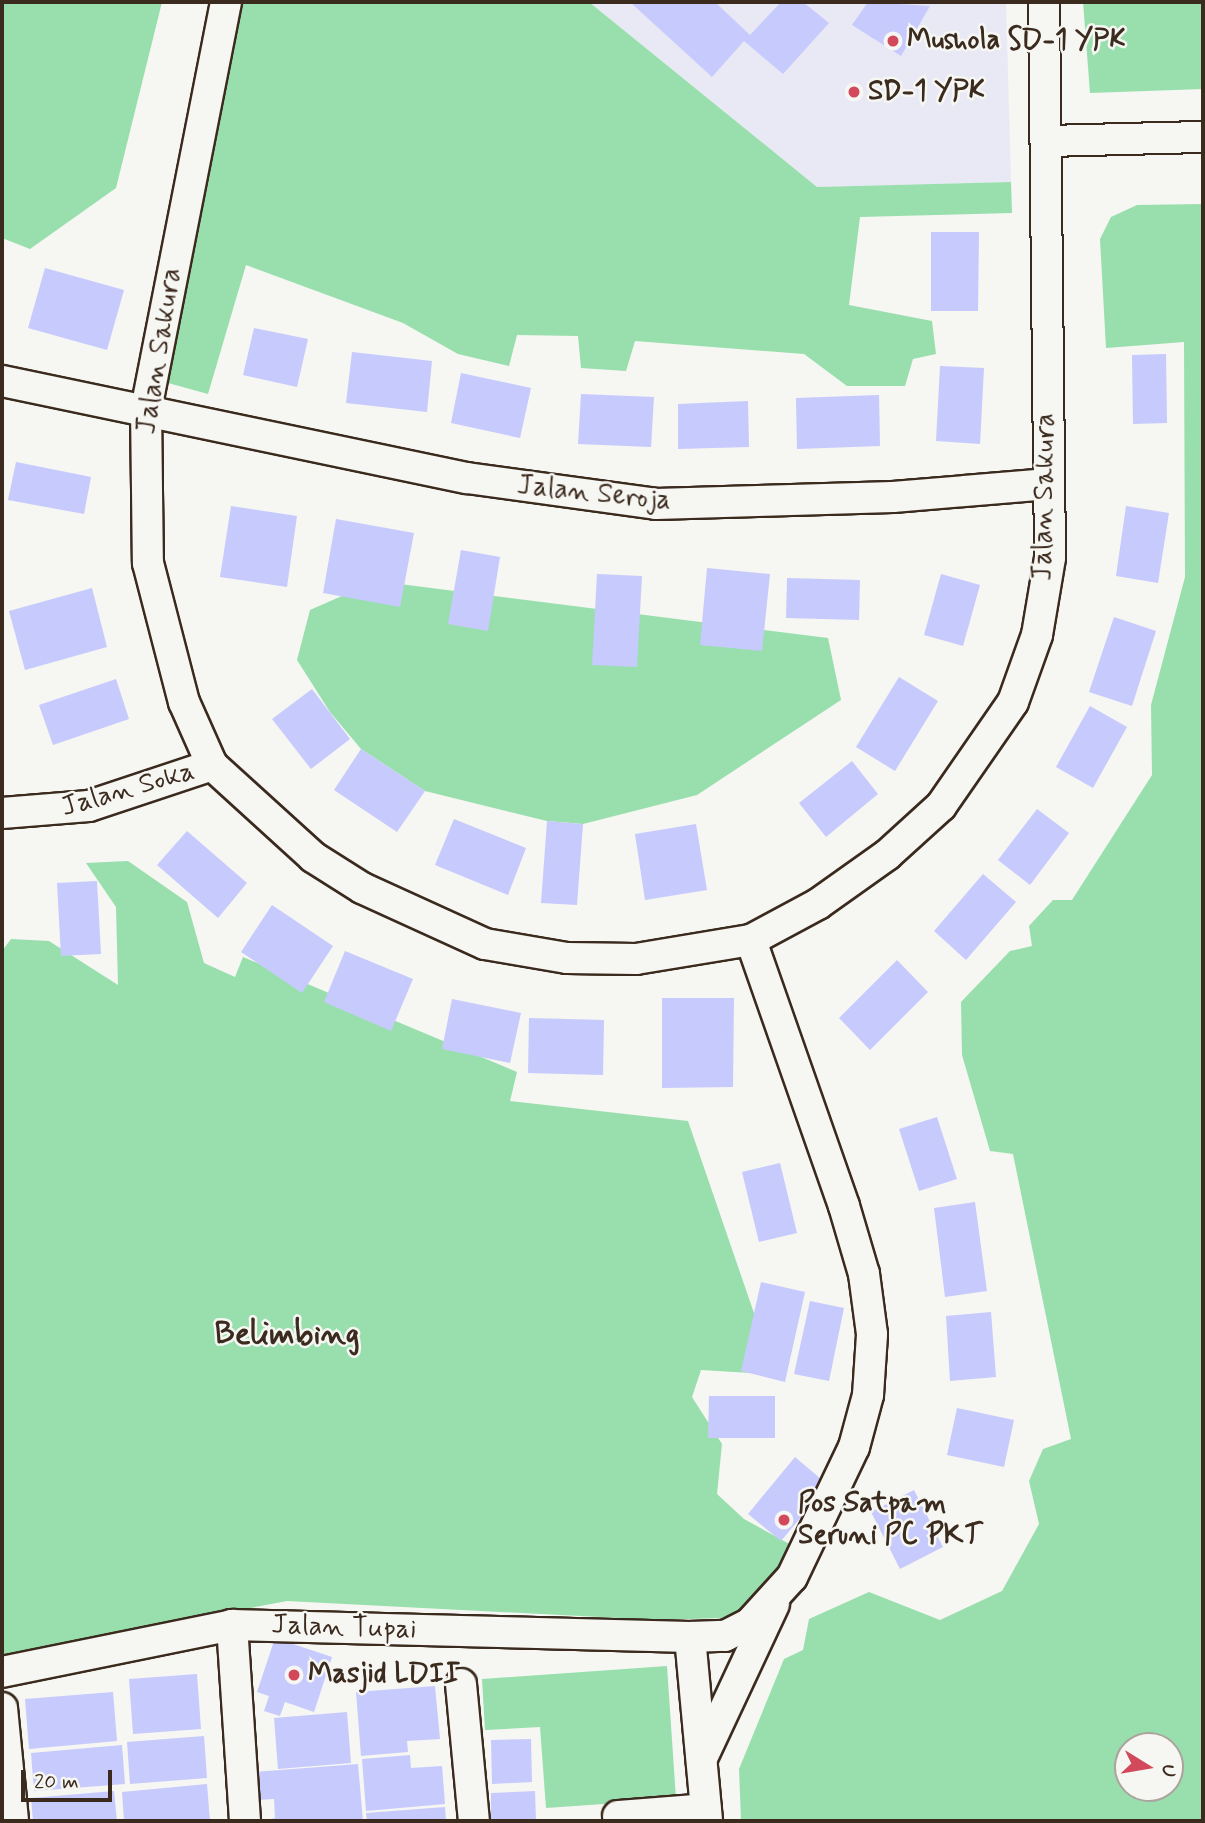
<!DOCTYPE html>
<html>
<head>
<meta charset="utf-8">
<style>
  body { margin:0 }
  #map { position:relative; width:1205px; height:1823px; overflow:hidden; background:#f6f6f2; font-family:Mynerve,sans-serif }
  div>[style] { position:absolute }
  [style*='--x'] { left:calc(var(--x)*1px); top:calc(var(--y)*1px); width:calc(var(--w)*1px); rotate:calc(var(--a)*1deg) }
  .built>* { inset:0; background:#e8e9f5 }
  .green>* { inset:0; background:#98dfad }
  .building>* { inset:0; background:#c7cafc }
  .roads { filter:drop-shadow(2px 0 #3b2a1e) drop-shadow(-2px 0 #3b2a1e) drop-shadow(0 2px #3b2a1e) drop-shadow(0 -2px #3b2a1e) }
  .street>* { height:30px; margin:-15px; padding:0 15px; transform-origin:15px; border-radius:15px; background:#f6f6f2 }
  .dots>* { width:19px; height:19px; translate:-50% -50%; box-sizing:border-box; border:4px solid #f6f6f2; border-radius:50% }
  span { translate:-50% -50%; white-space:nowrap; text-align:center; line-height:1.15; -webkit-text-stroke:5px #f6f6f2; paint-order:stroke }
  .poi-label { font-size:28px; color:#3b2a1e; font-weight:700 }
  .left { translate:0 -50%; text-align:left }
  .street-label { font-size:28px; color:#3b2a1e }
  .quarter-label { font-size:32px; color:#3b2a1e; font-weight:700 }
  .frame { position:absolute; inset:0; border:4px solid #3b2a1e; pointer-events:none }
  .north { position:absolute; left:1114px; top:1732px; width:70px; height:70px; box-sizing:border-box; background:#f6f6f2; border:2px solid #aba49d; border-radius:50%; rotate:101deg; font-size:19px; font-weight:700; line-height:28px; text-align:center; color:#3b2a1e }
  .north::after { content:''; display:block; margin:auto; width:24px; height:32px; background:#d1495b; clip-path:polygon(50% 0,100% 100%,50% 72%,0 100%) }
  .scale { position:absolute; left:21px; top:1770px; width:91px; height:32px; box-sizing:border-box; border:4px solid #3b2a1e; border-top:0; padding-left:9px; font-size:21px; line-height:24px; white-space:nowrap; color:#3b2a1e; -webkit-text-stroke:5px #f6f6f2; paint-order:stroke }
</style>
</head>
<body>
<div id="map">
  <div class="built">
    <i style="clip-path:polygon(589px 2px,1006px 2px,1011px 182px,817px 187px)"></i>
  </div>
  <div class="green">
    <i style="clip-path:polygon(2px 2px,162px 2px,116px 188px,30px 249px,2px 238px)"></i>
    <i style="clip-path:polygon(237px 2px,589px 2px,817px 187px,1011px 182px,1012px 213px,860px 217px,849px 305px,932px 321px,936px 354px,913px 359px,905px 386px,847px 386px,804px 354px,635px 341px,626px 371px,581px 368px,578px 336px,517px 335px,509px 366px,458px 354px,403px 323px,246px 265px,208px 394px,161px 381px)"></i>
    <i style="clip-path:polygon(1083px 2px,1203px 2px,1203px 89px,1090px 93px)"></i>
    <i style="clip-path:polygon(evenodd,1203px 204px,1203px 1821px,741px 1821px,739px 1769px,784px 1659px,803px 1650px,809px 1619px,869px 1592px,940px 1620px,1002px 1591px,1039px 1524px,1029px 1481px,1043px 1449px,1071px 1439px,1013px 1154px,990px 1151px,962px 1055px,961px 1002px,1010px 951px,1032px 946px,1029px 926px,1053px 900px,1072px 900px,1152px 775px,1151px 705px,1185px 577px,1184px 342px,1106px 348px,1100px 239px,1111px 217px,1137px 205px,1203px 204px,1170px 1746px,1170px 1788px,1128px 1788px,1128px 1746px,1170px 1746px)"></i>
    <i style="clip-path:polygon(376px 581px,828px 638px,841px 700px,697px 795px,583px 824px,547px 821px,425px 791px,361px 749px,330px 712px,297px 660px,310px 610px)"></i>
    <i style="clip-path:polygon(128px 861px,187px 902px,204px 963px,235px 977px,243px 957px,517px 1072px,510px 1101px,688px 1121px,767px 1351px,751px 1373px,701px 1370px,692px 1397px,722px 1444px,717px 1494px,744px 1519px,795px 1547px,755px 1606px,721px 1618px,657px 1620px,287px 1601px,2px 1656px,2px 951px,11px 939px,49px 941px,118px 985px,116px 907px,86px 863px)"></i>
    <i style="clip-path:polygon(667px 1666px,676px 1799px,546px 1808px,540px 1727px,485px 1730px,482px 1679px)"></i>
  </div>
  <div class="building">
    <i style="clip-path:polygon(630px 2px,715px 2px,750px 35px,781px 2px,803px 2px,829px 23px,783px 74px,744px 41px,712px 77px)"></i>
    <i style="clip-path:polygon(868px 2px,930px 6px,901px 56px,852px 25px)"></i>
    <i style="clip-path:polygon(931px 232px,979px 232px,978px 311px,931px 311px)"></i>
    <i style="clip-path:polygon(45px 268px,124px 290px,107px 350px,28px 328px)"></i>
    <i style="clip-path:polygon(254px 328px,308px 339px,297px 387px,243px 375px)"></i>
    <i style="clip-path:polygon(352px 352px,432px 361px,427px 412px,346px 403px)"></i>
    <i style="clip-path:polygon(1166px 354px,1167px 423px,1133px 424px,1132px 355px)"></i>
    <i style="clip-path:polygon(940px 366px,984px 368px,980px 444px,936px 441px)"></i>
    <i style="clip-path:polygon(461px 373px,531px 388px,520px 438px,451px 423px)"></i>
    <i style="clip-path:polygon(581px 394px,654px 397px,651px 447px,578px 444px)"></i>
    <i style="clip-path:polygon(879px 395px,880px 446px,797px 449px,796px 398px)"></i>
    <i style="clip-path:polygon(748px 401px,749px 447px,678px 449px,678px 404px)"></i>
    <i style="clip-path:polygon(16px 462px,91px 477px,84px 514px,8px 500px)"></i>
    <i style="clip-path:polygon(231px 506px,297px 516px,287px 587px,220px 577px)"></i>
    <i style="clip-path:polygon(1126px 506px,1169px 513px,1158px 583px,1116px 576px)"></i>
    <i style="clip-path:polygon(336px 519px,414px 533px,400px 607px,323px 593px)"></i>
    <i style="clip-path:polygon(461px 550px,500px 557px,488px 631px,448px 624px)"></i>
    <i style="clip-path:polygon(707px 568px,770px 574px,762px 651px,700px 645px)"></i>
    <i style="clip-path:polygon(597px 574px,642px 576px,637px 667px,592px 665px)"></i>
    <i style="clip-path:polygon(941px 574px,980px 585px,963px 646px,924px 635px)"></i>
    <i style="clip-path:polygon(787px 578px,860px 580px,859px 620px,786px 618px)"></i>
    <i style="clip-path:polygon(92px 588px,107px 647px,25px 670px,9px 611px)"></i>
    <i style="clip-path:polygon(1114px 617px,1156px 631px,1132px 706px,1089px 692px)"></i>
    <i style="clip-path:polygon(899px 677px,938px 701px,895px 771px,856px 747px)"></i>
    <i style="clip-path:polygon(116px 679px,129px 719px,53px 745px,39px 705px)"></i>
    <i style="clip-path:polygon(312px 689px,350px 739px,311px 769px,272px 719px)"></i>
    <i style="clip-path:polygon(1090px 706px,1127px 727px,1093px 788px,1056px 767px)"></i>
    <i style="clip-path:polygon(361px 749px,425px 791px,397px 832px,334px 790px)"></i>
    <i style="clip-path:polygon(852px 761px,878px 794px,826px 837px,799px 803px)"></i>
    <i style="clip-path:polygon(1037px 809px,1069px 833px,1030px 885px,998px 860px)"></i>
    <i style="clip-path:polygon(454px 819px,526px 848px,508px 895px,435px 865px)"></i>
    <i style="clip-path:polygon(547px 821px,583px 824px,577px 905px,541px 903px)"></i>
    <i style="clip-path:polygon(696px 824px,707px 890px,645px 900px,635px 834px)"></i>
    <i style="clip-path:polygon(187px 831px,247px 883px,218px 918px,157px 865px)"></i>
    <i style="clip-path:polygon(983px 874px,1016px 902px,966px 960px,934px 931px)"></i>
    <i style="clip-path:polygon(97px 881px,101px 954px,61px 956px,57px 883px)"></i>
    <i style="clip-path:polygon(272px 905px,333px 946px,302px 993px,241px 952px)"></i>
    <i style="clip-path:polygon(345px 951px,413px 979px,391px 1031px,324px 1002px)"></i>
    <i style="clip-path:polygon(897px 960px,928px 992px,870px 1050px,839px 1018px)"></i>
    <i style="clip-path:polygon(662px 998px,734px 998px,733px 1087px,662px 1088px)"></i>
    <i style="clip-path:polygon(452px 999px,521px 1013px,510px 1063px,442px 1049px)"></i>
    <i style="clip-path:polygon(529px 1018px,604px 1020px,603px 1075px,528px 1073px)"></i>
    <i style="clip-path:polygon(937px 1117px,957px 1179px,919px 1191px,899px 1129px)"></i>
    <i style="clip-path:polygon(780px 1163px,797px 1233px,759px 1242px,742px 1172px)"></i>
    <i style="clip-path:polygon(975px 1202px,987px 1291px,945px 1297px,934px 1208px)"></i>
    <i style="clip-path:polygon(761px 1282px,805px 1292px,785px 1382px,741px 1371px)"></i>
    <i style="clip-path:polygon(810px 1301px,844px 1308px,829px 1381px,794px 1374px)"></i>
    <i style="clip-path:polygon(991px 1312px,996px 1377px,950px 1381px,946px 1316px)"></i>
    <i style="clip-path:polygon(709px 1396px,775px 1396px,775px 1438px,708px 1438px)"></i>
    <i style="clip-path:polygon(957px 1408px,1014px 1420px,1004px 1467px,947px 1455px)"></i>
    <i style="clip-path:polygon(795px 1457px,828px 1485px,781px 1541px,748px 1514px)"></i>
    <i style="clip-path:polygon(914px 1490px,943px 1547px,900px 1569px,871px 1512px)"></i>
    <i style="clip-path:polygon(275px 1638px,332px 1657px,314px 1712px,285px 1702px,280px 1716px,264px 1711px,269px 1696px,257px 1692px)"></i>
    <i style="clip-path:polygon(197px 1674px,201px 1729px,133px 1734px,129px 1679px)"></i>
    <i style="clip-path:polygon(435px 1686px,440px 1739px,407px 1741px,408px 1752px,361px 1756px,356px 1692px)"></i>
    <i style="clip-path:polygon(113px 1692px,117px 1741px,29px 1749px,25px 1699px)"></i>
    <i style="clip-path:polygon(347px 1712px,351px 1763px,278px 1769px,274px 1718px)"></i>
    <i style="clip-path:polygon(204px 1736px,207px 1778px,130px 1784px,127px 1742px)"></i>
    <i style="clip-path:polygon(531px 1739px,532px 1782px,492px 1784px,491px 1740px)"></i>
    <i style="clip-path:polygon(122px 1745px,125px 1784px,34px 1791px,31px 1753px)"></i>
    <i style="clip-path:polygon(410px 1755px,411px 1768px,442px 1766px,445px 1804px,366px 1811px,362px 1759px)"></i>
    <i style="clip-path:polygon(358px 1764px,363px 1821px,263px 1821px,275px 1818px,274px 1799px,257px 1800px,254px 1772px)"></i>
    <i style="clip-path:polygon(207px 1784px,210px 1821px,124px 1821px,122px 1792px)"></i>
    <i style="clip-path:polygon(114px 1791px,117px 1821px,33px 1821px,31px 1798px)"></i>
    <i style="clip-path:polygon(535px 1791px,536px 1821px,491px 1821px,491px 1793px)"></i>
    <i style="clip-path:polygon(445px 1807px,446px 1821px,367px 1821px,366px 1813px)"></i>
  </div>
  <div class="roads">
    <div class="street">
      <i style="--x:226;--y:2;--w:414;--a:101.1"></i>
      <i style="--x:146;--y:408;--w:155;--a:89.3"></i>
      <i style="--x:148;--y:563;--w:144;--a:75.5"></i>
      <i style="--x:184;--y:702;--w:69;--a:66"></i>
      <i style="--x:212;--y:765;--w:137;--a:42.3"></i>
      <i style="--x:313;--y:857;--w:58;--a:32.3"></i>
      <i style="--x:362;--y:888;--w:135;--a:24.5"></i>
      <i style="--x:485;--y:944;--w:83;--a:9.7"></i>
      <i style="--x:567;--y:958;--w:69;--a:0.8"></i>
      <i style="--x:636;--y:959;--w:117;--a:-9.4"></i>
      <i style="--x:751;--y:940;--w:76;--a:-28.2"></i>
      <i style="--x:818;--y:904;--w:85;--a:-35.4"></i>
      <i style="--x:887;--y:855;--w:73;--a:-42.2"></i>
      <i style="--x:941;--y:806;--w:126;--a:-55.3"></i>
      <i style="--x:1013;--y:702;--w:71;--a:-70.3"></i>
      <i style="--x:1037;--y:635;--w:78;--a:-80.4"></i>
      <i style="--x:1050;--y:558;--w:556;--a:-90.62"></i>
      <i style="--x:1048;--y:141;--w:155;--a:-1.5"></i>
      <i style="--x:2;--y:381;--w:475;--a:11.8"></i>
      <i style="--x:467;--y:478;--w:191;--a:7.8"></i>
      <i style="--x:656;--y:504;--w:237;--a:-1.7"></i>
      <i style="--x:893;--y:497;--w:156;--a:-4.8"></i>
      <i style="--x:2;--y:813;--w:87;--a:-4.6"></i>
      <i style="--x:89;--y:806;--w:130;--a:-18.4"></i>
      <i style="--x:232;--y:1625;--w:196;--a:86.2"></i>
      <i style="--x:690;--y:1637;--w:185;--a:84.7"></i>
      <i style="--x:2;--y:1672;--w:235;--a:-11.5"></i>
      <i style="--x:232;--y:1625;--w:458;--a:1.5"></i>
      <i style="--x:690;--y:1637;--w:35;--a:-2"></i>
      <i style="--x:725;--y:1636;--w:28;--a:-27"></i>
      <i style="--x:750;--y:1623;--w:62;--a:-47.6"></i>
      <i style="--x:792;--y:1577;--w:144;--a:-64.5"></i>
      <i style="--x:854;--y:1447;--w:54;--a:-74.9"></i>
      <i style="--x:868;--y:1395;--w:61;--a:-86.2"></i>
      <i style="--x:872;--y:1334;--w:61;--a:-97.6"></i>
      <i style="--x:864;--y:1274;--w:71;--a:-106.4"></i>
      <i style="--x:844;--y:1206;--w:282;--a:-109.3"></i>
      <i style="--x:461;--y:1684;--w:138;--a:84.6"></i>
      <i style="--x:2;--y:1708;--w:114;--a:84.4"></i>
      <i style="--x:702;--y:1758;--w:170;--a:-64.9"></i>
      <i style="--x:618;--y:1816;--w:88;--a:-4.5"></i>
    </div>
  </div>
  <div class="dots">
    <i style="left:893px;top:41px;background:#d1495b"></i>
    <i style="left:854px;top:92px;background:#d1495b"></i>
    <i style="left:784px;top:1520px;background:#d1495b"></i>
    <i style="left:294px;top:1675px;background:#d1495b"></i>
  </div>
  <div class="poi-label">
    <span class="left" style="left:907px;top:41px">Mushola SD-1 YPK</span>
    <span class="left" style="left:868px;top:92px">SD-1 YPK</span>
    <span class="left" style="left:798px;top:1520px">Pos Satpam<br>Seruni PC PKT</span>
    <span class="left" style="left:308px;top:1675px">Masjid LDII</span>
  </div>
  <div class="street-label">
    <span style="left:160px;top:351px;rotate:-81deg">Jalan Sakura</span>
    <span style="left:594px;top:494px;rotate:6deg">Jalan Seroja</span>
    <span style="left:1045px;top:497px;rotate:-89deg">Jalan Sakura</span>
    <span style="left:128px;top:790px;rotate:-16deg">Jalan Soka</span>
    <span style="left:344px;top:1628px;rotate:2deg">Jalan Tupai</span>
  </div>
  <div class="quarter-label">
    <span style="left:287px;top:1334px">Belimbing</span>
  </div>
  <div class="frame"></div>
  <div class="north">U</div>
  <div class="scale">20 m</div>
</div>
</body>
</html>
